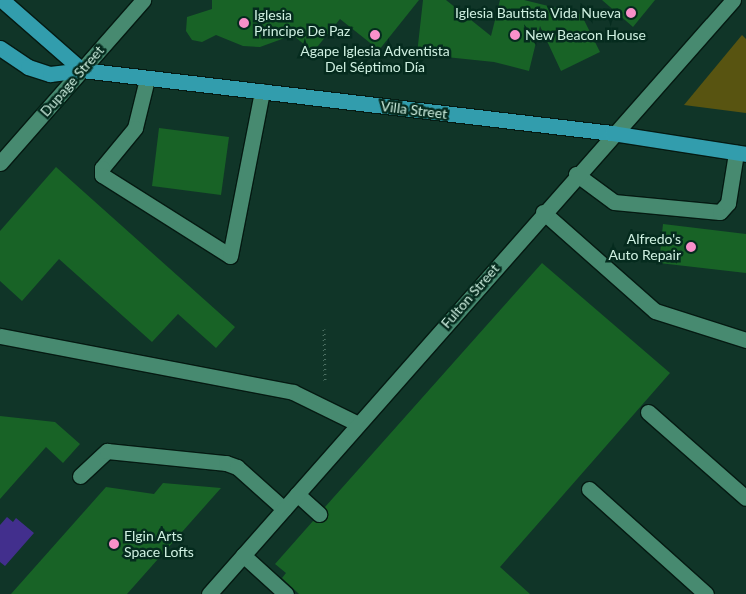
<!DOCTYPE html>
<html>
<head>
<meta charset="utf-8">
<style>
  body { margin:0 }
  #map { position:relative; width:746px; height:594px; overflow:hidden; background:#103528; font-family:Lato,sans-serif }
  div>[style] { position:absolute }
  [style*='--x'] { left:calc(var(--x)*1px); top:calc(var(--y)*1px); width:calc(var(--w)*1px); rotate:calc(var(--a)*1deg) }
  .green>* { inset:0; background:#585411 }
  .water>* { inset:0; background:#422f8d }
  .building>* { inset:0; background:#186326 }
  .path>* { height:3px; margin-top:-1.5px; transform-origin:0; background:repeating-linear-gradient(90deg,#4c7062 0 1px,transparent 0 5px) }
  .roads { filter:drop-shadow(1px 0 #051a12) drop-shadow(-1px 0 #051a12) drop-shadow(0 1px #051a12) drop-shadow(0 -1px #051a12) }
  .minor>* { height:15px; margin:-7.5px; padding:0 7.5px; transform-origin:7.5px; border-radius:7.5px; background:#478a70 }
  .major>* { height:15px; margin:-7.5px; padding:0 7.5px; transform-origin:7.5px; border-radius:7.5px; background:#329dad }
  .dots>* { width:14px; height:14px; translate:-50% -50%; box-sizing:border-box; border:2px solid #052b1e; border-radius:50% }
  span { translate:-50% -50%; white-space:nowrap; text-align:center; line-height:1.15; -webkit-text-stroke:5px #052b1e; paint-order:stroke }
  .poi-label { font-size:14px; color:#cff0e1 }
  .right { translate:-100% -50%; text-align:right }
  .left { translate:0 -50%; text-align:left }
  .street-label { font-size:14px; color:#cff0e1 }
</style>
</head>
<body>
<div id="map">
  <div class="green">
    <i style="clip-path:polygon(742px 35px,746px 39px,746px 113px,684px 105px)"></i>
  </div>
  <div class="water">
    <i style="clip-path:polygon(7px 517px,13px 522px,16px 518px,34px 533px,5px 566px,0 562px,0 525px)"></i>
  </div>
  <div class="building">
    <i style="clip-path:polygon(212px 0,419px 0,379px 50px,340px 19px,313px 52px,293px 35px,260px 47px,243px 46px,216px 35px,202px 42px,192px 40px,186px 31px,187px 17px,212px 9px)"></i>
    <i style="clip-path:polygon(423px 0,446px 0,491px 36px,500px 0,524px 0,581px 14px,600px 52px,561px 71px,540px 26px,529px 71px,494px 62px,417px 54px)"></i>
    <i style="clip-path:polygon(602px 0,655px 0,633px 27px)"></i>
    <i style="clip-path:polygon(159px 128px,229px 137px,221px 195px,152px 186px)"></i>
    <i style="clip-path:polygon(56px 167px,235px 327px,216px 348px,178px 314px,152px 342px,59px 259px,22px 301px,0 281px,0 231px)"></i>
    <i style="clip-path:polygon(663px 224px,746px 234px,746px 273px,659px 263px)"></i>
    <i style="clip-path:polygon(542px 263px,670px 373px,500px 567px,530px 594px,299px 594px,282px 578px,286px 573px,275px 564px,313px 521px,326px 520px,325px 507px)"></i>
    <i style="clip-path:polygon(0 416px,55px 422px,80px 444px,63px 463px,46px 447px,0 499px)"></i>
    <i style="clip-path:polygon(163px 483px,221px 488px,127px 594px,11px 594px,106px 487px,154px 494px)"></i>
  </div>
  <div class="path">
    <i style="--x:324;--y:329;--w:54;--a:88.9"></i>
  </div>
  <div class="roads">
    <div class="minor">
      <i style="--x:147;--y:79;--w:50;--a:103.8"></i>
      <i style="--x:135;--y:128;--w:52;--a:129.5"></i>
      <i style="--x:102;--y:168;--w:7;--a:90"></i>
      <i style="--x:102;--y:175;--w:151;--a:32.3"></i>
      <i style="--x:230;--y:256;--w:168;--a:-79"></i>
      <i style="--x:0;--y:163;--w:217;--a:-48.7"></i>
      <i style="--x:576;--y:174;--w:47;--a:36.4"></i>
      <i style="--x:614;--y:202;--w:106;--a:5.4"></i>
      <i style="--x:720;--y:212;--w:12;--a:-48"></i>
      <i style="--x:728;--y:203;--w:51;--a:-80.9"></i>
      <i style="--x:543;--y:212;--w:149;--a:41.5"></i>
      <i style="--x:655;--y:311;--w:96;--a:17.7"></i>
      <i style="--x:0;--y:336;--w:298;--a:10.8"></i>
      <i style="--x:293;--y:392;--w:72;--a:26.2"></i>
      <i style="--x:648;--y:412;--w:130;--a:41.3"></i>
      <i style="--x:80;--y:476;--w:37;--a:-43"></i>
      <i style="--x:107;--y:451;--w:120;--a:5.8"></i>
      <i style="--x:226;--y:463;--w:12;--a:20"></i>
      <i style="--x:237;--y:467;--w:63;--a:41.8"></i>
      <i style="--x:589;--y:489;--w:157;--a:41.9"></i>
      <i style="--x:297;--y:494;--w:30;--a:42"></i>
      <i style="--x:243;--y:555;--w:58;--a:42.2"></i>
      <i style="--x:209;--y:594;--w:792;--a:-48.58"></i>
    </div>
    <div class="major">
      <i style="--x:2;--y:0;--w:106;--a:41.2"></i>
      <i style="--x:0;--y:48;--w:34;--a:34"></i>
      <i style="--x:28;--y:67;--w:23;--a:18"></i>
      <i style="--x:50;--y:74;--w:32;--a:-7"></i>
      <i style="--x:82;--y:70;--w:534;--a:6.78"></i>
      <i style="--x:612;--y:133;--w:136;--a:8.9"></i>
    </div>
  </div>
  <div class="dots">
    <i style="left:631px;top:13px;background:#f990ca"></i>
    <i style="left:244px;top:23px;background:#f990ca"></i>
    <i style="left:375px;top:35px;background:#f990ca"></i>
    <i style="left:515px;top:35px;background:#f990ca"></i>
    <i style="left:691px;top:247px;background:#f990ca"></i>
    <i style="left:114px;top:544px;background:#f990ca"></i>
  </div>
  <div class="poi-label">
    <span class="right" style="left:621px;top:13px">Iglesia Bautista Vida Nueva</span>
    <span class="left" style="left:254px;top:23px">Iglesia<br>Principe De Paz</span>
    <span class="left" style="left:525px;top:35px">New Beacon House</span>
    <span style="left:375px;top:59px">Agape Iglesia Adventista<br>Del Séptimo Día</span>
    <span class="right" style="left:681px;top:247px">Alfredo's<br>Auto Repair</span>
    <span class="left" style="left:124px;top:544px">Elgin Arts<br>Space Lofts</span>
  </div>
  <div class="street-label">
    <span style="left:72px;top:81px;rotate:-49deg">Dupage Street</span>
    <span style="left:414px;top:110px;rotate:7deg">Villa Street</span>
    <span style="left:470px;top:296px;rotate:-49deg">Fulton Street</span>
  </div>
</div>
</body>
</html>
